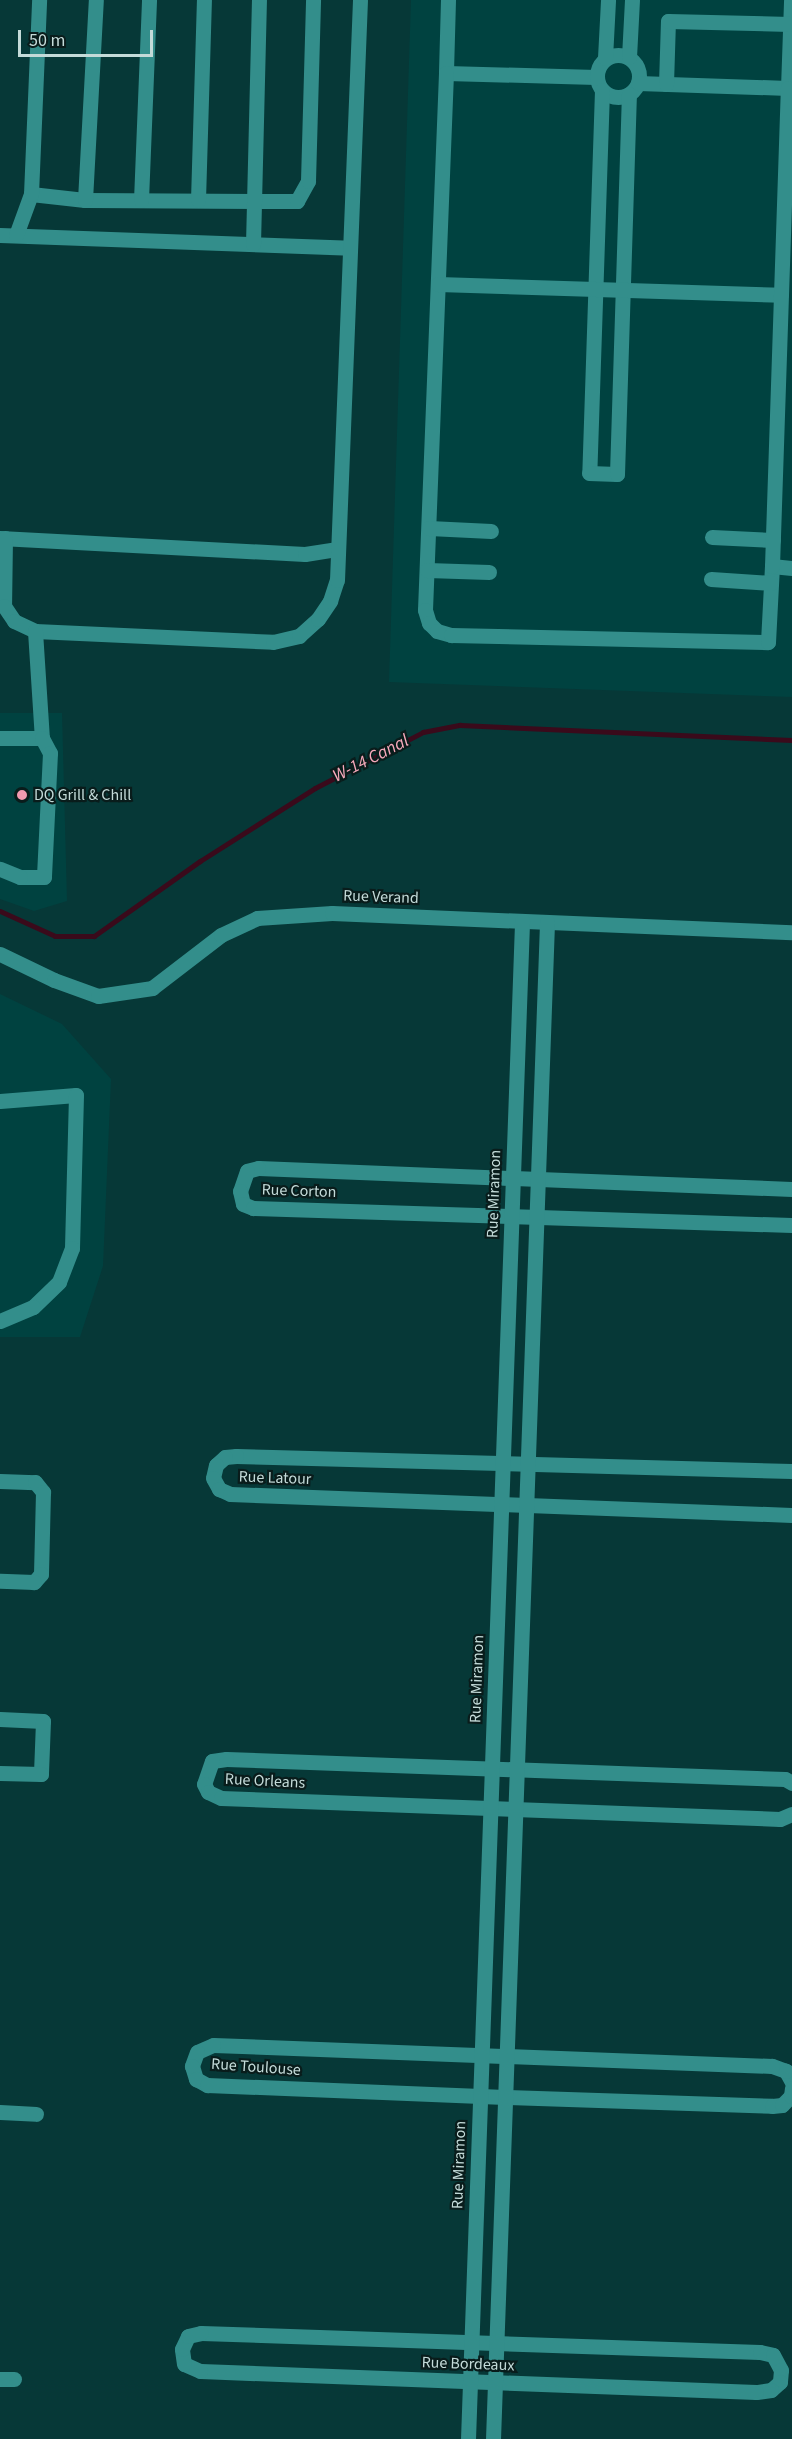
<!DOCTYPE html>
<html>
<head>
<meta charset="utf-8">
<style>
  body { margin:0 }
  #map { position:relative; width:792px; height:2439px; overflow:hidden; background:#063837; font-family:"Source Sans 3",sans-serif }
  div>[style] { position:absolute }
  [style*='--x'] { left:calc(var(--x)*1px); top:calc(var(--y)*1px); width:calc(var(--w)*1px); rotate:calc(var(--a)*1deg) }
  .built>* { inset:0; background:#004240 }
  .stream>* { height:5px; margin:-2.5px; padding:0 2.5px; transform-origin:2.5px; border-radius:2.5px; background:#3a0a1b }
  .minor>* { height:15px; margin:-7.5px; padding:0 7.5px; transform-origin:7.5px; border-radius:7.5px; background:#338e8b }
  .minor>.ring { margin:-7.5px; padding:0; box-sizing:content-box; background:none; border:15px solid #338e8b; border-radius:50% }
  .dots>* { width:16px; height:16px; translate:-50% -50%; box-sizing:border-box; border:3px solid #091c1b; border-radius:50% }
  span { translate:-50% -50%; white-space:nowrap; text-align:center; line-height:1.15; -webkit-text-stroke:4.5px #091c1b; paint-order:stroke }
  .poi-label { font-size:16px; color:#c4dbd9 }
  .left { translate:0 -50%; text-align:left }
  .street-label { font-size:16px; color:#c4dbd9 }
  .water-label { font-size:18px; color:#f7a9bb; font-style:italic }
  .scale { position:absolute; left:18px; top:30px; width:135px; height:27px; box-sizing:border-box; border:3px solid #c4dbd9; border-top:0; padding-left:8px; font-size:18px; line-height:21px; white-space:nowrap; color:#c4dbd9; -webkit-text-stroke:4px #091c1b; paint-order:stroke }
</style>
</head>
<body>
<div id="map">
  <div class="built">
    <i style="clip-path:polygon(411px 0,792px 0,792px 697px,389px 682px)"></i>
    <i style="clip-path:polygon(0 713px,62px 713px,67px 901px,34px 911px,0 899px)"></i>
    <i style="clip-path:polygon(0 994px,62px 1024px,111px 1079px,103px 1266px,80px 1337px,0 1337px)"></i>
  </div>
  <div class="stream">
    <i style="--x:0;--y:911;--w:60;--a:24.4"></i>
    <i style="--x:55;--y:936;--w:39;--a:0"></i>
    <i style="--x:94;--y:936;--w:130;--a:-35.3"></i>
    <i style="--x:200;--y:861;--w:136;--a:-32.4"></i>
    <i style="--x:315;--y:788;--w:122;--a:-27.4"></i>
    <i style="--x:423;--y:732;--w:38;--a:-11"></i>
    <i style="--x:460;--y:725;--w:332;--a:2.6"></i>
  </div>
  <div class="minor">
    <i style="--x:448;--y:0;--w:73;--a:91.6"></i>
    <i style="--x:446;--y:73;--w:150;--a:1.5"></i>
    <i class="ring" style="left:597px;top:55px;width:27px;height:27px"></i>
    <i style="--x:629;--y:57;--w:57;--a:-87"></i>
    <i style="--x:605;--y:58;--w:58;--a:-87"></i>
    <i style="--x:446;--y:73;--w:537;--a:92.24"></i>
    <i style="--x:425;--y:610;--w:14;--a:73"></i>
    <i style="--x:429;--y:623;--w:11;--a:45"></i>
    <i style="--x:437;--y:631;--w:15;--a:16"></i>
    <i style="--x:451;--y:635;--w:317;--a:1.3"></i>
    <i style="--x:768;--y:642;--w:76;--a:-87"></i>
    <i style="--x:772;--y:566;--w:20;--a:6"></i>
    <i style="--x:638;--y:83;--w:150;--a:1.9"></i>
    <i style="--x:788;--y:88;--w:88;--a:-88"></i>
    <i style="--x:666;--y:84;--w:63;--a:-88.2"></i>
    <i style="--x:668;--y:21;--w:122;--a:1.4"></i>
    <i style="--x:602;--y:90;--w:383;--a:91.9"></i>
    <i style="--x:589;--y:473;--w:28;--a:2"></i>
    <i style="--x:617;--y:474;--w:380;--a:-88.2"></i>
    <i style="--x:31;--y:194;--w:54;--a:6.3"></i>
    <i style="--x:85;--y:200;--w:212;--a:0.3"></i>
    <i style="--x:297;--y:201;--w:23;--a:-61"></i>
    <i style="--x:308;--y:181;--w:181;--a:-88.4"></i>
    <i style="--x:85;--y:200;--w:200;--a:-86.9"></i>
    <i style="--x:141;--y:200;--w:200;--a:-87.7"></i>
    <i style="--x:198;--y:200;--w:200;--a:-88.3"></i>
    <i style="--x:0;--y:235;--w:350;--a:2.1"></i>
    <i style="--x:16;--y:235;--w:44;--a:-69.9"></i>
    <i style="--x:31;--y:194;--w:194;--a:-87.6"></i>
    <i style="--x:253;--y:244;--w:244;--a:-88.6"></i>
    <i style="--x:438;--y:284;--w:343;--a:1.8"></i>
    <i style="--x:429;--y:528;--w:62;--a:2.8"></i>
    <i style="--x:712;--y:537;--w:61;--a:2.8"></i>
    <i style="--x:0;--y:538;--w:305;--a:3"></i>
    <i style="--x:305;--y:554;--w:33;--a:-9"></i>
    <i style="--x:5;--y:538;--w:68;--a:90.8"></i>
    <i style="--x:4;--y:606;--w:18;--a:56"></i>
    <i style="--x:14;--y:621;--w:23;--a:25"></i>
    <i style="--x:35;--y:631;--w:238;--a:2.6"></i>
    <i style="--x:273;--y:642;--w:27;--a:-13"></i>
    <i style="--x:299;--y:636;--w:25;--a:-42"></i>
    <i style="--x:318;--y:619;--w:22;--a:-56"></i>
    <i style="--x:330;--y:601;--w:22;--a:-72"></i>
    <i style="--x:337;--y:580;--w:580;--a:-87.73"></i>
    <i style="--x:772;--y:566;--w:478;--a:-88.1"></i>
    <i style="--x:427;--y:570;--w:62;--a:1.8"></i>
    <i style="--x:711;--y:579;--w:60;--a:3.8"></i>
    <i style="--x:35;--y:631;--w:107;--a:86.3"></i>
    <i style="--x:0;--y:738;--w:42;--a:0"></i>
    <i style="--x:42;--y:738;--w:17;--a:62"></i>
    <i style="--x:50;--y:753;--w:124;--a:92.8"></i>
    <i style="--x:44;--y:877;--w:24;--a:180"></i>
    <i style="--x:20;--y:877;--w:22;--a:-158"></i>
    <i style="--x:0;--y:954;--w:60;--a:25.7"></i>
    <i style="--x:54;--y:980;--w:47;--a:20"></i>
    <i style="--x:98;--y:996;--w:55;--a:-8.4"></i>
    <i style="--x:152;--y:988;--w:87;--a:-37.5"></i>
    <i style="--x:221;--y:935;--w:40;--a:-25"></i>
    <i style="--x:257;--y:918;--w:75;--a:-3.8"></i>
    <i style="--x:332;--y:913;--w:460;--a:2.4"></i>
    <i style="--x:0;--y:1101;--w:76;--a:-4.5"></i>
    <i style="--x:76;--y:1095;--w:153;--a:91.5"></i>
    <i style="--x:72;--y:1248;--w:36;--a:111"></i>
    <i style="--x:59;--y:1282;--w:36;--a:136"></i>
    <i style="--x:33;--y:1307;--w:36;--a:157"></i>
    <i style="--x:792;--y:1189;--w:534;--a:-177.75"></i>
    <i style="--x:258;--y:1168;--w:11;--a:165"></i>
    <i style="--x:247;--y:1171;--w:21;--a:109"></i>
    <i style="--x:240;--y:1191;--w:13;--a:77"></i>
    <i style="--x:243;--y:1204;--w:11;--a:22"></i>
    <i style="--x:253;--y:1208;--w:539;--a:1.81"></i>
    <i style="--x:792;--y:1471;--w:556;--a:-178.45"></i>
    <i style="--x:236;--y:1456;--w:11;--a:175"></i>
    <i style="--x:225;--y:1457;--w:12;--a:138"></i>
    <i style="--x:216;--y:1465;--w:13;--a:103"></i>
    <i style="--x:213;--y:1478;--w:13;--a:61"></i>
    <i style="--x:219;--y:1489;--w:12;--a:24"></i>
    <i style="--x:230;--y:1494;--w:562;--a:2.14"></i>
    <i style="--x:0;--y:1481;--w:35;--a:2"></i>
    <i style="--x:35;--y:1482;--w:13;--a:51"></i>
    <i style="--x:43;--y:1492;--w:82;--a:91.4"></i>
    <i style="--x:41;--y:1574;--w:11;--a:131"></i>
    <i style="--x:34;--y:1582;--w:34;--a:-178"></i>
    <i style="--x:0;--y:1719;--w:43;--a:2.7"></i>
    <i style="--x:43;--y:1721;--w:53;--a:92.2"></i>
    <i style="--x:41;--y:1774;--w:41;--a:-178.6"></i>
    <i style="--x:792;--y:1783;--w:8;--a:-150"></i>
    <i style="--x:785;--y:1779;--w:559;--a:-177.95"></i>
    <i style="--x:226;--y:1759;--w:14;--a:172"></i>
    <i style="--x:212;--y:1761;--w:24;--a:109"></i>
    <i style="--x:204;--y:1784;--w:9;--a:63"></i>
    <i style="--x:208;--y:1792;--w:14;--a:25"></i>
    <i style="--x:221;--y:1798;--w:559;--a:2.15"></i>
    <i style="--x:780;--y:1819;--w:13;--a:-23"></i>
    <i style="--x:792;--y:2082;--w:13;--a:-119"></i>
    <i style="--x:786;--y:2071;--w:15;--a:-160"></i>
    <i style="--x:772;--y:2066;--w:559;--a:-177.85"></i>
    <i style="--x:213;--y:2045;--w:17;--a:156"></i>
    <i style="--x:197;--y:2052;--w:15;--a:110"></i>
    <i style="--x:192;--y:2066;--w:14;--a:73"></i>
    <i style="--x:196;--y:2079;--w:13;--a:29"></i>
    <i style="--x:207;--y:2085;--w:298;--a:2.3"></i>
    <i style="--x:505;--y:2097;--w:267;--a:1.9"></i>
    <i style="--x:772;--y:2106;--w:10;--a:-6"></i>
    <i style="--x:782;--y:2105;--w:13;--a:-45"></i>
    <i style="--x:791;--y:2096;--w:8;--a:-83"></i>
    <i style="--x:0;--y:2112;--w:36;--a:3"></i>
    <i style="--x:201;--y:2333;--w:559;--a:1.95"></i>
    <i style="--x:760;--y:2352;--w:13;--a:13"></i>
    <i style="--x:773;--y:2355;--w:17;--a:62"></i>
    <i style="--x:781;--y:2370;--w:12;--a:95"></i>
    <i style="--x:780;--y:2382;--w:12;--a:138"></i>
    <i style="--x:771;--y:2390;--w:15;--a:172"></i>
    <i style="--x:756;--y:2392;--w:556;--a:-177.84"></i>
    <i style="--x:200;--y:2371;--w:17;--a:-156"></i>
    <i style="--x:184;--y:2364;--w:15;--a:-98"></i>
    <i style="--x:182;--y:2349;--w:14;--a:-65"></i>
    <i style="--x:188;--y:2336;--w:13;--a:-13"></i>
    <i style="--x:0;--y:2379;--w:14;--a:0"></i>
    <i style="--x:468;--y:2439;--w:1519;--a:-87.96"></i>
    <i style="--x:493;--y:2439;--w:1518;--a:-87.96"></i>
  </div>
  <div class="dots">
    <i style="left:22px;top:795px;background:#f29ab0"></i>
  </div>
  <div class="poi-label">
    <span class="left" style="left:34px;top:795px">DQ Grill &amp; Chill</span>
  </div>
  <div class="street-label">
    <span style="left:381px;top:897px;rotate:2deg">Rue Verand</span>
    <span style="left:299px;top:1191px;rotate:2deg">Rue Corton</span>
    <span style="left:494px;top:1194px;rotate:-88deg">Rue Miramon</span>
    <span style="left:275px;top:1478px;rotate:2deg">Rue Latour</span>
    <span style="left:477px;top:1679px;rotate:-88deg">Rue Miramon</span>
    <span style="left:265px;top:1781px;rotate:3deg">Rue Orleans</span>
    <span style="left:256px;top:2067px;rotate:4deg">Rue Toulouse</span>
    <span style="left:459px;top:2165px;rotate:-88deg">Rue Miramon</span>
    <span style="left:468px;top:2364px;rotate:2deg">Rue Bordeaux</span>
  </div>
  <div class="water-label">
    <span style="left:371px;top:759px;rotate:-27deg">W-14 Canal</span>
  </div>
  <div class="scale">50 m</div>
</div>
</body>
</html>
